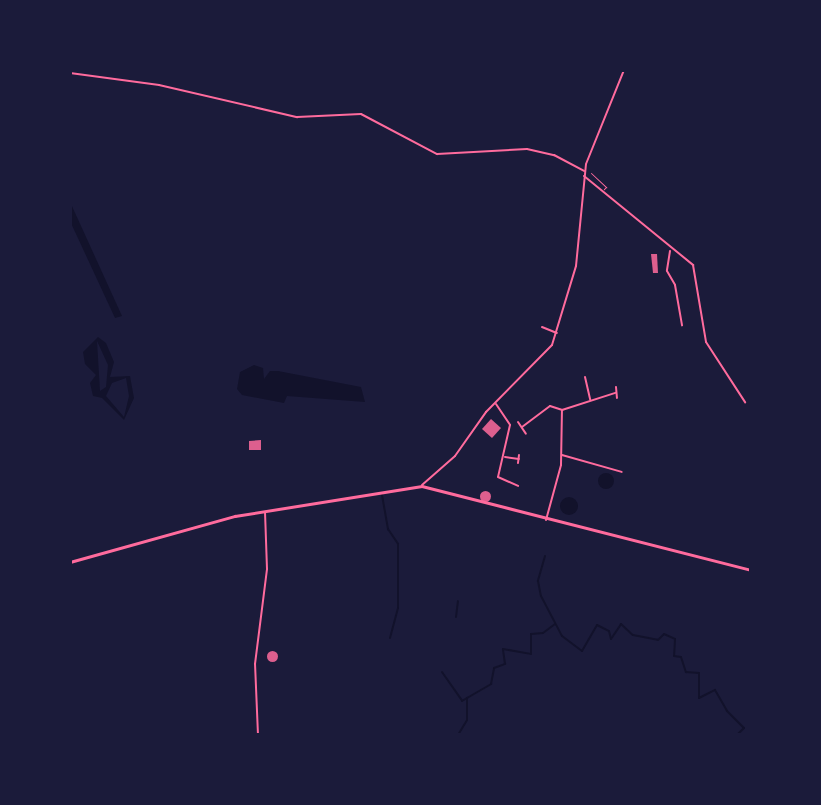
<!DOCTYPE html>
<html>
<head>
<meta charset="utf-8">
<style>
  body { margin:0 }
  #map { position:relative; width:821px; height:805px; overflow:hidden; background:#1b1b3a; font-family:"Roboto Condensed",sans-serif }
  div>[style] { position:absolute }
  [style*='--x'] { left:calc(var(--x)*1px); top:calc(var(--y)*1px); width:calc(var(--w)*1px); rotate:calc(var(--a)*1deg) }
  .water>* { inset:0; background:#12122b }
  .round { border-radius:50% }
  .stream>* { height:2px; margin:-1px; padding:0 1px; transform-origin:1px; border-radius:1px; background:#12122b }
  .building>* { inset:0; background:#dd5f8e }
  .service>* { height:1px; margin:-0.5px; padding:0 0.5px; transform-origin:0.5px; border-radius:0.5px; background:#ff6b9d }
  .minor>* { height:2px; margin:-1px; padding:0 1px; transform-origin:1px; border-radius:1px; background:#ff6b9d }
  .tertiary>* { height:2px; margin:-1px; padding:0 1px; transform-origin:1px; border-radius:1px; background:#ff6b9d }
  .secondary>* { height:2.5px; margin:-1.25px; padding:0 1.25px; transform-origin:1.25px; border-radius:1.25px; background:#ff6b9d }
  span { translate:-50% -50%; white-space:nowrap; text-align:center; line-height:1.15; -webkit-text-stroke:7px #1b1b3a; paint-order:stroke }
  .frame { position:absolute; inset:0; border:72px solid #1b1b3a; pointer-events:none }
</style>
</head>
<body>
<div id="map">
  <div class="water">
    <i style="clip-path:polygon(70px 204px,71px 204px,122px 316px,115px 318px,70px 221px)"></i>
    <i style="clip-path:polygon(evenodd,98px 337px,106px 343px,114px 362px,110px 377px,130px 376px,134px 398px,124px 420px,102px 398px,93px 396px,90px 383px,96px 375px,85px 364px,83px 352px,98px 337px,97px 341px,108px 365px,106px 387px,100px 391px,97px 341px,98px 337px,126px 378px,129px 396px,124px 417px,106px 396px,112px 383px,126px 378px)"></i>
    <i style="clip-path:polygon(254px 365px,263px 368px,264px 379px,270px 371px,278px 371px,361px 387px,365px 402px,287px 396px,284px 403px,242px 395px,237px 389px,240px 372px)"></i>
    <i class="round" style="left:598px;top:473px;width:16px;height:16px"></i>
    <i class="round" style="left:560px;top:497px;width:18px;height:18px"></i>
  </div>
  <div class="stream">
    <i style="--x:382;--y:495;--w:35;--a:80"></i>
    <i style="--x:388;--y:529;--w:18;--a:56"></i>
    <i style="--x:398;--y:544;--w:64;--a:90"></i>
    <i style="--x:398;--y:608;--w:31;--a:105"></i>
    <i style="--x:545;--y:556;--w:26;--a:106"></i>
    <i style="--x:538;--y:581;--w:15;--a:79"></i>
    <i style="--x:541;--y:596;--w:45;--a:62.3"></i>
    <i style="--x:562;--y:636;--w:25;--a:37"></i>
    <i style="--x:582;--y:651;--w:30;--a:-60"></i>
    <i style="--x:597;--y:625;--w:13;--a:27"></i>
    <i style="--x:609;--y:631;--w:8;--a:76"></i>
    <i style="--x:611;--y:639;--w:18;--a:-56"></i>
    <i style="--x:621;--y:624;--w:16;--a:43"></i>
    <i style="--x:633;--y:635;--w:25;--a:11"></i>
    <i style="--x:658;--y:640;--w:8;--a:-45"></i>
    <i style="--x:664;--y:634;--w:12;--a:24"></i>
    <i style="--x:675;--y:639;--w:17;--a:93"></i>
    <i style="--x:674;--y:656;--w:7;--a:8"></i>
    <i style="--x:681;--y:657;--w:16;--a:72"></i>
    <i style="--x:686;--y:672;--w:13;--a:4"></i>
    <i style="--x:699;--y:673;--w:25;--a:90"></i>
    <i style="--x:699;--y:698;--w:18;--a:-27"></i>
    <i style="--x:715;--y:690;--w:24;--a:60"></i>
    <i style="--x:727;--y:711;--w:24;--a:45"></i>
    <i style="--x:744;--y:728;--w:10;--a:135"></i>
    <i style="--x:456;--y:617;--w:16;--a:-83"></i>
    <i style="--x:442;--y:672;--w:35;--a:55"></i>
    <i style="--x:462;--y:701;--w:6;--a:-31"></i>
    <i style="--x:458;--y:735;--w:17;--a:-59"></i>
    <i style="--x:467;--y:720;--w:22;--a:-90"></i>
    <i style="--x:467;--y:698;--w:28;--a:-30"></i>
    <i style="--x:491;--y:684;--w:16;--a:-79"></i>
    <i style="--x:494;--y:668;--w:12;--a:-20"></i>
    <i style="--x:505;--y:664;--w:15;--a:-98"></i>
    <i style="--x:503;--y:649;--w:28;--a:10"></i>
    <i style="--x:531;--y:654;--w:20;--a:-90"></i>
    <i style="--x:531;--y:634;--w:12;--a:-5"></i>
    <i style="--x:543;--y:633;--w:15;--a:-37"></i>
  </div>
  <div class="building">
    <i style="clip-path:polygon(651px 254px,657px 254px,658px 273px,653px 273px)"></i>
    <i style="clip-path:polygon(491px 419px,501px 428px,492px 438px,482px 429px)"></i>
    <i style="clip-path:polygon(261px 440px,261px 450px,249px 450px,249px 441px)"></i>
    <i class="round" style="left:479.5px;top:490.5px;width:11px;height:11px"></i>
    <i class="round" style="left:266.5px;top:650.5px;width:11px;height:11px"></i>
  </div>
  <div class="service">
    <i style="--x:591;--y:173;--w:21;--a:43"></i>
    <i style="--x:606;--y:187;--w:3;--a:135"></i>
  </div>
  <div class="minor">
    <i style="--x:70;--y:73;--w:90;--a:7.7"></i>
    <i style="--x:159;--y:85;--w:142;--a:13.1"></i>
    <i style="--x:297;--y:117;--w:64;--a:-2.7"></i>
    <i style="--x:361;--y:114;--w:86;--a:27.8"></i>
    <i style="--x:437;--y:154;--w:90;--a:-3.2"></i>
    <i style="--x:527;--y:149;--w:28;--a:13"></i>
    <i style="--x:554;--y:155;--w:34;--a:28"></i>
    <i style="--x:584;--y:176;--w:141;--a:39.2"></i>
    <i style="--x:693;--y:265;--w:78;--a:80.4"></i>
    <i style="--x:706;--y:342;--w:72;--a:57"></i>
    <i style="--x:670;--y:251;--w:20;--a:99"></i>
    <i style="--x:667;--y:271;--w:16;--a:60"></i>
    <i style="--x:675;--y:285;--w:41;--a:80.1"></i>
    <i style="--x:542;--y:327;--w:16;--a:22"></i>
    <i style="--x:585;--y:377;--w:23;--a:77"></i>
    <i style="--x:616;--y:387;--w:11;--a:85"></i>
    <i style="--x:496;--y:404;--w:25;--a:56"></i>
    <i style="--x:510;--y:425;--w:53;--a:103"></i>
    <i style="--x:498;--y:477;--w:22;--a:24"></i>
    <i style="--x:518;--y:422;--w:14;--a:56"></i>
    <i style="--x:522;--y:427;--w:35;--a:-37"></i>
    <i style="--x:550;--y:406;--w:13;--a:18"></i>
    <i style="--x:562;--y:410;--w:56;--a:-17.8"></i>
    <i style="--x:562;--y:455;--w:62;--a:15.8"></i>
    <i style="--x:505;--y:457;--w:14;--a:8"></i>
    <i style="--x:518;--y:463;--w:8;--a:-83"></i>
    <i style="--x:546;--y:520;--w:57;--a:-74.7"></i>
    <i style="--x:561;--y:465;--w:55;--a:-89"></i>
    <i style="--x:258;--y:735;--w:71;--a:-92.4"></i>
    <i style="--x:255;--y:664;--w:96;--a:-82.8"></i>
    <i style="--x:267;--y:569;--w:56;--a:-92"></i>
  </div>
  <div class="tertiary">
    <i style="--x:422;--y:485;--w:44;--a:-41.3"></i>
    <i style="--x:455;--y:456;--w:54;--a:-54.8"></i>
    <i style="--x:486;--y:412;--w:94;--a:-45.4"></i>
    <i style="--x:552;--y:345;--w:83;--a:-73.1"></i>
    <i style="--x:576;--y:266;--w:102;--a:-84.4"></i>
    <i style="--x:586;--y:164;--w:101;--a:-68"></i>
  </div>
  <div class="secondary">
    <i style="--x:70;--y:562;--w:171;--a:-15.6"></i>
    <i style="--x:235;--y:516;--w:189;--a:-9.1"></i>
    <i style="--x:422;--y:486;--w:340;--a:14.3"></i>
  </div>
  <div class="frame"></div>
</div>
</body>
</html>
